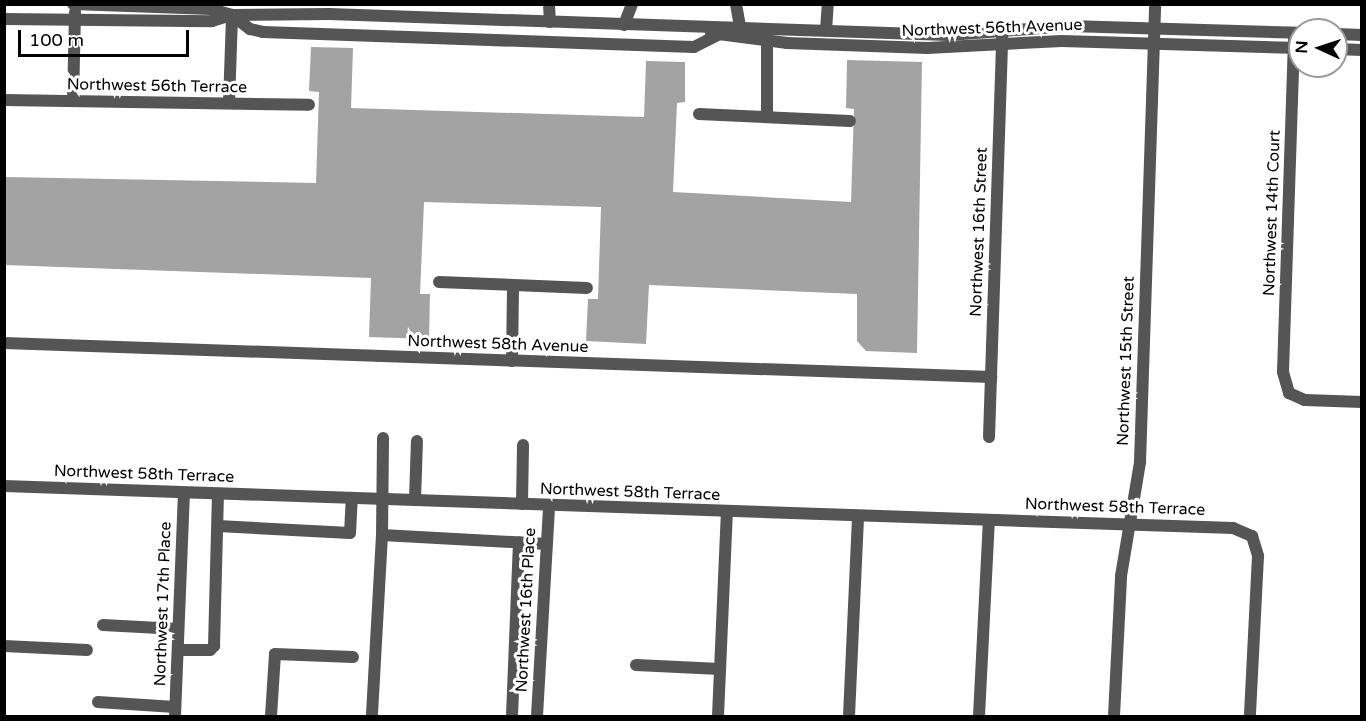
<!DOCTYPE html>
<html>
<head>
<meta charset="utf-8">
<style>
  body { margin:0 }
  #map { position:relative; width:1366px; height:721px; overflow:hidden; background:#fff; font-family:"Varela Round",sans-serif }
  div>[style] { position:absolute }
  [style*='--x'] { left:calc(var(--x)*1px); top:calc(var(--y)*1px); width:calc(var(--w)*1px); rotate:calc(var(--a)*1deg) }
  .water>* { inset:0; background:#a3a3a3 }
  .minor>* { height:12px; margin:-6px; padding:0 6px; transform-origin:6px; border-radius:6px; background:#555 }
  span { translate:-50% -50%; white-space:nowrap; text-align:center; line-height:1.15; -webkit-text-stroke:6px #fff; paint-order:stroke }
  .street-label { font-size:16px; color:#000 }
  .frame { position:absolute; inset:0; border:6px solid #000; pointer-events:none }
  .north { position:absolute; left:1288px; top:18px; width:60px; height:60px; box-sizing:border-box; background:#fff; border:2px solid #999; border-radius:50%; rotate:273deg; font-size:16px; font-weight:700; line-height:24px; text-align:center; color:#000 }
  .north::after { content:''; display:block; margin:auto; width:21px; height:27px; background:#000; clip-path:polygon(50% 0,100% 100%,50% 72%,0 100%) }
  .scale { position:absolute; left:18px; top:30px; width:171px; height:27px; box-sizing:border-box; border:3px solid #000; border-top:0; padding-left:8px; font-size:18px; line-height:21px; white-space:nowrap; color:#000; -webkit-text-stroke:4px #fff; paint-order:stroke }
</style>
</head>
<body>
<div id="map">
  <div class="water">
    <i style="clip-path:polygon(311px 47px,353px 48px,351px 108px,644px 117px,646px 61px,685px 62px,685px 102px,677px 103px,673px 192px,851px 202px,854px 109px,846px 108px,847px 60px,922px 62px,917px 353px,866px 351px,857px 341px,857px 294px,649px 285px,646px 344px,586px 341px,588px 299px,598px 299px,601px 207px,424px 202px,420px 294px,430px 294px,429px 339px,369px 337px,371px 278px,5px 265px,5px 177px,316px 183px,319px 92px,309px 91px)"></i>
  </div>
  <div class="minor">
    <i style="--x:73;--y:4;--w:138;--a:2.1"></i>
    <i style="--x:211;--y:9;--w:22;--a:16"></i>
    <i style="--x:232;--y:15;--w:23;--a:38"></i>
    <i style="--x:250;--y:29;--w:13;--a:13"></i>
    <i style="--x:263;--y:32;--w:431;--a:2"></i>
    <i style="--x:694;--y:47;--w:28;--a:-27"></i>
    <i style="--x:549;--y:4;--w:18;--a:87"></i>
    <i style="--x:736;--y:4;--w:22;--a:80"></i>
    <i style="--x:4;--y:19;--w:208;--a:0.6"></i>
    <i style="--x:212;--y:21;--w:21;--a:-17"></i>
    <i style="--x:232;--y:15;--w:97;--a:-0.6"></i>
    <i style="--x:329;--y:14;--w:620;--a:1.94"></i>
    <i style="--x:949;--y:35;--w:120;--a:-4.3"></i>
    <i style="--x:1069;--y:26;--w:231;--a:1.7"></i>
    <i style="--x:624;--y:25;--w:22;--a:-69"></i>
    <i style="--x:826;--y:30;--w:26;--a:-86"></i>
    <i style="--x:711;--y:33;--w:77;--a:7.5"></i>
    <i style="--x:787;--y:43;--w:140;--a:2"></i>
    <i style="--x:927;--y:48;--w:135;--a:-3"></i>
    <i style="--x:1062;--y:41;--w:238;--a:1.7"></i>
    <i style="--x:767;--y:34;--w:83;--a:90"></i>
    <i style="--x:1336;--y:34;--w:26;--a:2"></i>
    <i style="--x:1294;--y:40;--w:332;--a:91.9"></i>
    <i style="--x:1283;--y:372;--w:22;--a:74"></i>
    <i style="--x:1289;--y:393;--w:17;--a:24"></i>
    <i style="--x:1305;--y:400;--w:57;--a:2"></i>
    <i style="--x:1336;--y:49;--w:26;--a:2"></i>
    <i style="--x:4;--y:100;--w:305;--a:0.9"></i>
    <i style="--x:73;--y:101;--w:89;--a:-88.7"></i>
    <i style="--x:229;--y:103;--w:88;--a:-88"></i>
    <i style="--x:699;--y:114;--w:151;--a:2.7"></i>
    <i style="--x:439;--y:282;--w:148;--a:2.3"></i>
    <i style="--x:4;--y:343;--w:988;--a:1.97"></i>
    <i style="--x:512;--y:361;--w:75;--a:-89.2"></i>
    <i style="--x:989;--y:437;--w:401;--a:-88.1"></i>
    <i style="--x:4;--y:486;--w:1230;--a:1.96"></i>
    <i style="--x:1233;--y:528;--w:21;--a:23"></i>
    <i style="--x:1252;--y:536;--w:21;--a:73"></i>
    <i style="--x:1258;--y:556;--w:160;--a:92.9"></i>
    <i style="--x:415;--y:500;--w:59;--a:-88.1"></i>
    <i style="--x:522;--y:504;--w:59;--a:-89"></i>
    <i style="--x:218;--y:526;--w:132;--a:3"></i>
    <i style="--x:350;--y:533;--w:35;--a:-87"></i>
    <i style="--x:382;--y:535;--w:97;--a:-89.4"></i>
    <i style="--x:103;--y:625;--w:75;--a:3.1"></i>
    <i style="--x:4;--y:646;--w:83;--a:2.8"></i>
    <i style="--x:178;--y:650;--w:32;--a:0"></i>
    <i style="--x:210;--y:650;--w:6;--a:-45"></i>
    <i style="--x:214;--y:646;--w:152;--a:-88.5"></i>
    <i style="--x:636;--y:665;--w:84;--a:2.7"></i>
    <i style="--x:98;--y:702;--w:77;--a:3.7"></i>
    <i style="--x:372;--y:714;--w:179;--a:-86.8"></i>
    <i style="--x:382;--y:535;--w:165;--a:3.1"></i>
    <i style="--x:175;--y:716;--w:223;--a:-87.7"></i>
    <i style="--x:271;--y:716;--w:62;--a:-86.3"></i>
    <i style="--x:275;--y:654;--w:78;--a:2.2"></i>
    <i style="--x:512;--y:716;--w:174;--a:-87.7"></i>
    <i style="--x:537;--y:716;--w:211;--a:-86.7"></i>
    <i style="--x:718;--y:716;--w:204;--a:-87.5"></i>
    <i style="--x:849;--y:716;--w:200;--a:-87.4"></i>
    <i style="--x:979;--y:716;--w:196;--a:-87.1"></i>
    <i style="--x:1114;--y:716;--w:140;--a:-87.1"></i>
    <i style="--x:1121;--y:576;--w:116;--a:-80.5"></i>
    <i style="--x:1140;--y:462;--w:458;--a:-88.1"></i>
  </div>
  <div class="street-label">
    <span style="left:992px;top:28px;rotate:-2deg">Northwest 56th Avenue</span>
    <span style="left:157px;top:86px;rotate:1deg">Northwest 56th Terrace</span>
    <span style="left:1272px;top:213px;rotate:-88deg">Northwest 14th Court</span>
    <span style="left:979px;top:232px;rotate:-88deg">Northwest 16th Street</span>
    <span style="left:498px;top:344px;rotate:2deg">Northwest 58th Avenue</span>
    <span style="left:1126px;top:361px;rotate:-88deg">Northwest 15th Street</span>
    <span style="left:144px;top:474px;rotate:2deg">Northwest 58th Terrace</span>
    <span style="left:630px;top:492px;rotate:2deg">Northwest 58th Terrace</span>
    <span style="left:1115px;top:507px;rotate:2deg">Northwest 58th Terrace</span>
    <span style="left:163px;top:604px;rotate:-88deg">Northwest 17th Place</span>
    <span style="left:526px;top:610px;rotate:-87deg">Northwest 16th Place</span>
  </div>
  <div class="frame"></div>
  <div class="north">N</div>
  <div class="scale">100 m</div>
</div>
</body>
</html>
